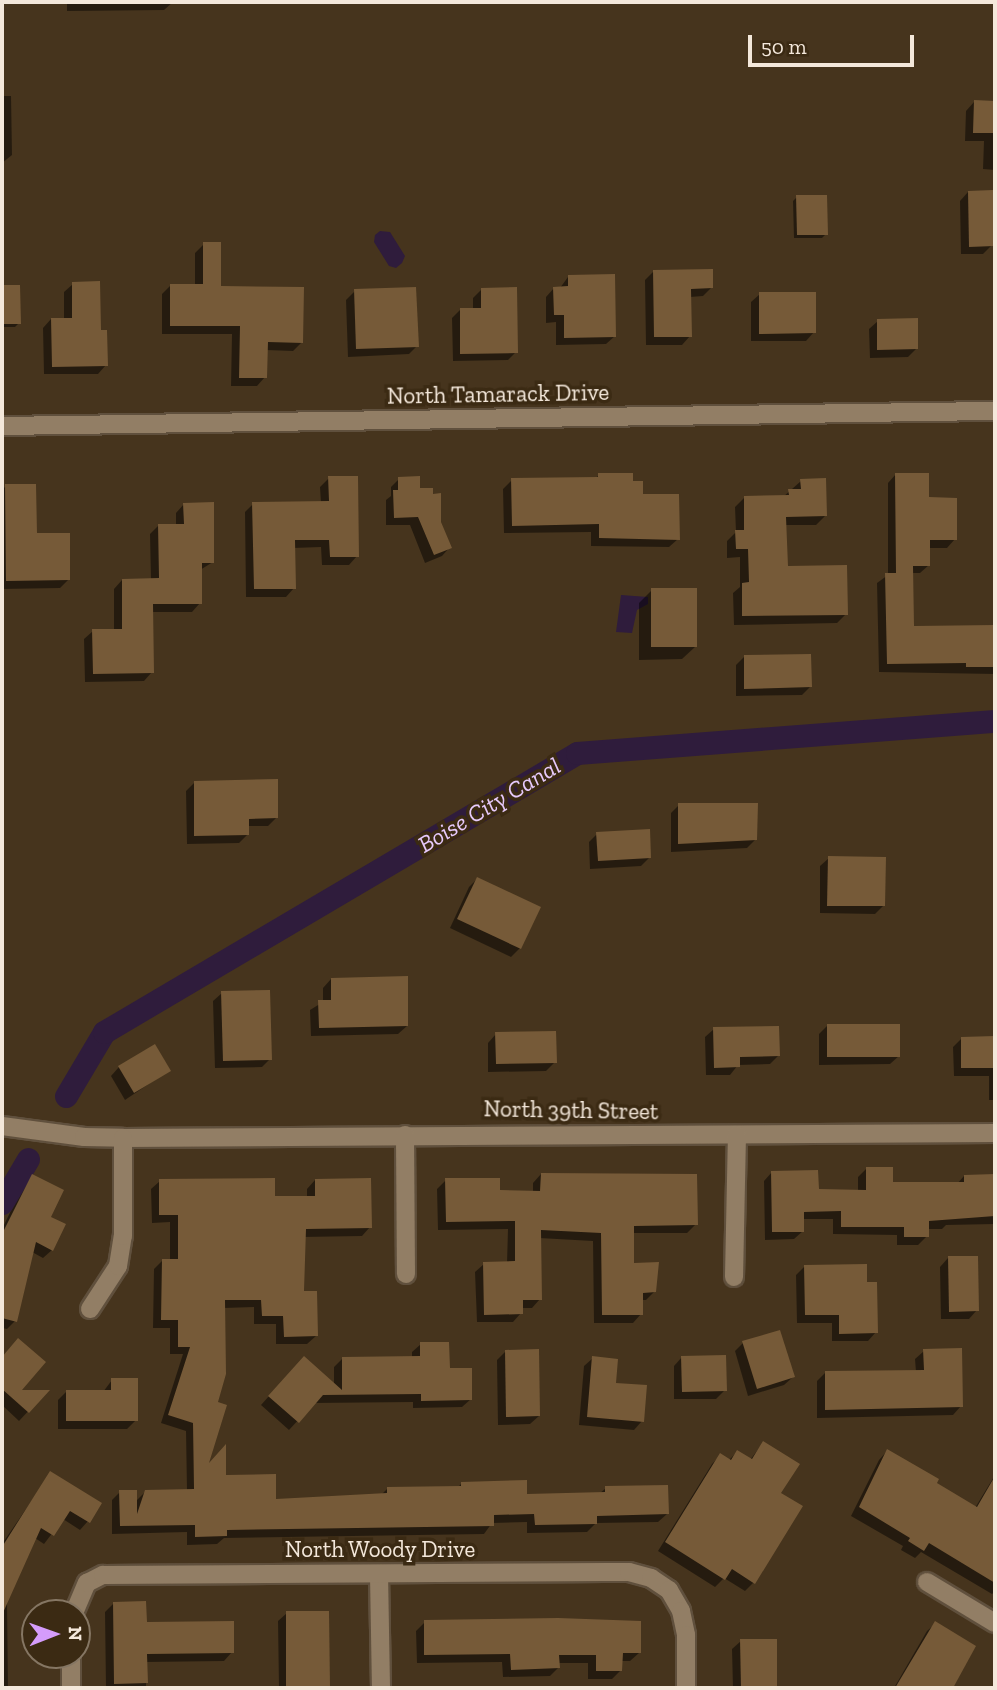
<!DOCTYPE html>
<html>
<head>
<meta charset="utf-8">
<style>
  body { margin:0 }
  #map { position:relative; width:997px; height:1690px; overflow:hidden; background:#46341d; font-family:"Zilla Slab",serif }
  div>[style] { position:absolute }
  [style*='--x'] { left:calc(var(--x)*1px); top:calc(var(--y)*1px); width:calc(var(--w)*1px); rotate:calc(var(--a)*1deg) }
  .water>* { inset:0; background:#2f1c3c }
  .shadow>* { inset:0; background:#0007 }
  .canal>* { height:23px; margin:-11.5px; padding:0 11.5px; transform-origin:11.5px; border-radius:11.5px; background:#2f1c3c }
  .building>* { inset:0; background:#765a38 }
  .roads { filter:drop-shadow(2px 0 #60503d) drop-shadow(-2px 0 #60503d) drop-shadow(0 2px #60503d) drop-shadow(0 -2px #60503d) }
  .street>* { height:18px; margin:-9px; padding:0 9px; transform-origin:9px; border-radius:9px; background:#927e65 }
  span { translate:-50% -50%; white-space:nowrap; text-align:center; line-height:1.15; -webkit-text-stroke:7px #3b2a13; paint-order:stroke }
  .street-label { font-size:23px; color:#f4e8db }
  .water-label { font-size:24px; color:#e7cafc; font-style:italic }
  .frame { position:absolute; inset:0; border:4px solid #f4e8db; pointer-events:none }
  .north { position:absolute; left:21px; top:1599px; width:70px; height:70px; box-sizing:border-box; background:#3b2a13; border:2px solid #857663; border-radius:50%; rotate:89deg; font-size:19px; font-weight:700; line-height:28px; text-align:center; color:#f4e8db }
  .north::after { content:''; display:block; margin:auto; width:24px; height:32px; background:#d59cfb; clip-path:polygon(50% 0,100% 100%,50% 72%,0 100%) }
  .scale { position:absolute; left:748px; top:35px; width:166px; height:32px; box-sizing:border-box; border:4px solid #f4e8db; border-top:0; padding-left:9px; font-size:21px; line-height:24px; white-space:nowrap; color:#f4e8db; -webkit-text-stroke:5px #3b2a13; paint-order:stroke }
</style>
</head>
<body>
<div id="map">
  <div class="water">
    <i style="clip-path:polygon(380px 231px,390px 232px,405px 256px,402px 263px,396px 268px,389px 266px,374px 242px,375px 235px)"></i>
    <i style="clip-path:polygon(621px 595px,648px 597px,648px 604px,637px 610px,632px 633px,616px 632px)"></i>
  </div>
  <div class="shadow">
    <i style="clip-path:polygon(67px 2px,173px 2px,164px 10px,67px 11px)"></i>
    <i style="clip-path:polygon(2px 96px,11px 96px,12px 155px,2px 163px)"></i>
    <i style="clip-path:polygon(974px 102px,995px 102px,995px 170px,983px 169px,984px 141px,965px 141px,966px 111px)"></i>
    <i style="clip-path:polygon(968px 192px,992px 245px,983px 254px,961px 254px,960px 201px)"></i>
    <i style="clip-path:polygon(797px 197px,826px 234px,822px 238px,794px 238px,793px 201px)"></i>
    <i style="clip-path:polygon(204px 244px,220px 287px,302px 342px,293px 351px,266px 350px,265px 377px,257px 386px,231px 386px,232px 334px,162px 334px,162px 294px,170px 286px,195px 286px,195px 253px)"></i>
    <i style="clip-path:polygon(653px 272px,711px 288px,703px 296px,690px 297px,690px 336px,682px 345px,646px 345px,645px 280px)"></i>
    <i style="clip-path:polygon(568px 277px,615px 336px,606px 344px,556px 345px,556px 322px,546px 323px,546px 297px,554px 288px,560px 288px)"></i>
    <i style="clip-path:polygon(73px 284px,99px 332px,106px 365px,98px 374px,44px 374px,43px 328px,51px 319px,64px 319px,64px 292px)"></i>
    <i style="clip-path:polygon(18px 286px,19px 323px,15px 327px,2px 327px,2px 287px)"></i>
    <i style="clip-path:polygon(481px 290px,516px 352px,508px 360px,453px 361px,452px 318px,460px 310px,473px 309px,473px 298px)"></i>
    <i style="clip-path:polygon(355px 291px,417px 346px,409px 354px,348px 357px,346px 300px)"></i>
    <i style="clip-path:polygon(760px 294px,814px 332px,806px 341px,751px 341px,751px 302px)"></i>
    <i style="clip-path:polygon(878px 321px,916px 349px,908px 357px,870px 358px,869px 329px)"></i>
    <i style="clip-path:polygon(896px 474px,927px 499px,955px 539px,947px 548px,929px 548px,929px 565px,920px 573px,911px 573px,912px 628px,995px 627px,995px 674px,879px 672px,877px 583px,888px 575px,888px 483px)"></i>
    <i style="clip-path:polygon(599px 475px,632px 483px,678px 539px,669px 547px,591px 546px,591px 532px,504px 533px,503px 489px,512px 480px,595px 479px)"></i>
    <i style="clip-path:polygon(329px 478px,357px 556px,349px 565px,322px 565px,321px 547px,293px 548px,294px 588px,286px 597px,246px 597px,245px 512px,253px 504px,321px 503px,320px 487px)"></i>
    <i style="clip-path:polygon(399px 479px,419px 490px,440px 523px,450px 547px,442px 556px,425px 563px,410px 525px,386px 525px,386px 500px,391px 496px,391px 487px)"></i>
    <i style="clip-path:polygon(801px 481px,825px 516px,816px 525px,785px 525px,786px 568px,846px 614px,837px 623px,734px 625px,733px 593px,740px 587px,740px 557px,727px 558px,727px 541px,736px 532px,735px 507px,744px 498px,783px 497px)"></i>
    <i style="clip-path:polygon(6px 486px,35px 535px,69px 579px,60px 588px,2px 589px,2px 490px)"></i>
    <i style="clip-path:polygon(184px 504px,213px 562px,200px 570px,200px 603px,192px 612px,151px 612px,152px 672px,144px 681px,85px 682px,84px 639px,93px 631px,114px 631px,114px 589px,122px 580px,151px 580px,150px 534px,158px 526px,176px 526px,176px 513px)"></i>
    <i style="clip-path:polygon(652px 590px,695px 647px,682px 659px,639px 660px,639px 603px)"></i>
    <i style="clip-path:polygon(744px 657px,810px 687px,802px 695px,736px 696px,736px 665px)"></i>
    <i style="clip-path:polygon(195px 782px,277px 817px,268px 826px,247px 826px,248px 834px,239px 843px,187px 844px,186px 791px)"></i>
    <i style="clip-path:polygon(679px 805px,756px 839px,747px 848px,671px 852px,671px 813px)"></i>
    <i style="clip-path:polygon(597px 834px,649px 858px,641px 866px,590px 869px,589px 842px)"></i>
    <i style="clip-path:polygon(829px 858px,884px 905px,875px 914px,820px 913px,820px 866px)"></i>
    <i style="clip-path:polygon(477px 879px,539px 908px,520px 948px,511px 957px,450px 928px,469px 887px)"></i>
    <i style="clip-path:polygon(331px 979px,407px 1026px,398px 1034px,311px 1036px,310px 1010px,323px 1002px,323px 988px)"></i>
    <i style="clip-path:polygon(222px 993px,270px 1059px,262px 1067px,215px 1068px,213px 1001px)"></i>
    <i style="clip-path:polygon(827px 1026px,899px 1056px,890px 1064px,819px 1065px,819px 1034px)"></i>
    <i style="clip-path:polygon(714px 1029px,778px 1056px,770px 1064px,738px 1065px,730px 1075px,706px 1075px,705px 1037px)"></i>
    <i style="clip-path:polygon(496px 1034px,555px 1062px,546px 1071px,488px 1072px,488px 1043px)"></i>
    <i style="clip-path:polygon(962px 1038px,995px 1038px,995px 1100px,989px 1100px,989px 1076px,954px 1076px,953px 1047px)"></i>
    <i style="clip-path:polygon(119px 1067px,168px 1071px,125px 1100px,111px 1076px)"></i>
    <i style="clip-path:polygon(867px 1168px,892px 1183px,957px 1184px,964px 1176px,995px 1176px,995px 1224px,946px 1225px,942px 1229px,927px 1229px,927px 1236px,918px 1245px,897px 1245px,897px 1235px,833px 1234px,833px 1219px,802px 1219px,803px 1231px,794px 1239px,765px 1240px,764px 1181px,772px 1172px,817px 1191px,858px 1191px,858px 1177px)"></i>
    <i style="clip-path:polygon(541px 1174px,696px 1224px,687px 1233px,632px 1233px,632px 1264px,654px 1292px,646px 1300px,641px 1300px,641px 1314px,633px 1323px,594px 1323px,593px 1241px,539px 1238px,540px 1299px,532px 1308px,521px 1308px,521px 1313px,513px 1322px,477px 1322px,475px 1272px,484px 1264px,507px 1263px,508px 1229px,438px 1230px,437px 1189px,446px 1180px,498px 1192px,533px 1193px,533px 1183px)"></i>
    <i style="clip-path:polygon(33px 1176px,48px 1217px,52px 1250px,43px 1258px,32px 1252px,15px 1321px,7px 1329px,2px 1328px,2px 1229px,24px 1184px)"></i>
    <i style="clip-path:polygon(315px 1180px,370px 1227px,362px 1236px,302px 1237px,303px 1293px,316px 1336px,307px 1344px,276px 1344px,276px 1324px,254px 1324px,254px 1307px,224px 1308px,206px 1468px,274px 1501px,381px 1495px,387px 1489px,458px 1487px,461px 1484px,525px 1496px,599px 1494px,606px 1488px,667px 1514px,658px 1522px,596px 1523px,587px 1532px,527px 1533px,527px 1522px,492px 1523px,484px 1534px,224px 1538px,217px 1544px,187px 1545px,187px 1532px,112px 1534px,112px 1500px,120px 1492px,135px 1502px,145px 1492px,187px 1491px,186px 1431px,161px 1423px,183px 1354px,170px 1354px,170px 1328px,153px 1328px,154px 1269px,162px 1261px,170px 1261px,170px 1222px,152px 1223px,151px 1189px,160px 1181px,273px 1198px,307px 1197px,307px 1189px)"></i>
    <i style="clip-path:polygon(948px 1258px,977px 1310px,969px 1319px,941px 1319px,940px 1267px)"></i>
    <i style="clip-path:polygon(805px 1266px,866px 1284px,876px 1332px,868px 1341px,832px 1341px,832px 1323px,797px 1323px,796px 1275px)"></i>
    <i style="clip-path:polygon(743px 1343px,793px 1377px,784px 1385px,748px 1396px,735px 1351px)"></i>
    <i style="clip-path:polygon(421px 1344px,448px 1370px,471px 1399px,462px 1407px,413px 1408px,413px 1402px,314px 1403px,289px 1430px,261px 1405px,295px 1367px,334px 1386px,334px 1367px,343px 1358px,412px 1358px,412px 1352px)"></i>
    <i style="clip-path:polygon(10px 1348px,18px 1392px,46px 1392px,19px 1421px,2px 1405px,2px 1358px)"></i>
    <i style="clip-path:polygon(506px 1351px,539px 1416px,530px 1424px,498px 1425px,497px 1360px)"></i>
    <i style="clip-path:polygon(924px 1351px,961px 1406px,953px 1415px,817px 1418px,817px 1381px,825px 1373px,916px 1372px,915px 1359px)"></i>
    <i style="clip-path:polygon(682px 1357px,725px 1390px,716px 1399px,674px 1399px,674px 1366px)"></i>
    <i style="clip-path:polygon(593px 1358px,642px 1421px,634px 1430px,579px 1425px,584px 1366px)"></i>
    <i style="clip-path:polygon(112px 1380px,136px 1420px,127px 1429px,58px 1429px,58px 1400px,66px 1392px,103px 1392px)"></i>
    <i style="clip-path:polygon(763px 1443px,753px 1583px,745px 1591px,724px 1578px,715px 1587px,658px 1551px,712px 1464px,720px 1456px,728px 1461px,737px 1452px,750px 1460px)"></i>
    <i style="clip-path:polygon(887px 1451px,975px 1508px,995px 1475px,995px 1591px,992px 1594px,921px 1552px,915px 1558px,901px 1550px,903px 1546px,851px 1516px,879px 1460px)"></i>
    <i style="clip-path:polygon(50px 1474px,88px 1521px,80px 1530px,63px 1519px,44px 1544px,35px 1538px,7px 1600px,8px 1688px,2px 1688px,2px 1544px)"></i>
    <i style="clip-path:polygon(114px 1603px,145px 1624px,232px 1652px,224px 1661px,146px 1662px,146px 1688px,106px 1688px,105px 1612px)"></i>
    <i style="clip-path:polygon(287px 1613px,328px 1686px,333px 1688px,279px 1688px,278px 1621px)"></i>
    <i style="clip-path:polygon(425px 1622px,639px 1653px,630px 1661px,621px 1661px,621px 1670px,612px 1679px,588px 1679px,588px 1663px,558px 1663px,558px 1668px,550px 1676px,503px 1677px,502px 1662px,417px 1663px,416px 1631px)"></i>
    <i style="clip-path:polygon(936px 1623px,974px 1646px,950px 1688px,894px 1688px,927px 1631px)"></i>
    <i style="clip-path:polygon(775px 1640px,776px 1688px,733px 1688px,732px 1649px,741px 1641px)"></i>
  </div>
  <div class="canal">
    <i style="--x:66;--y:1096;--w:74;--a:-59.3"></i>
    <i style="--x:104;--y:1032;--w:549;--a:-30.53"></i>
    <i style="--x:577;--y:753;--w:419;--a:-4.4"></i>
    <i style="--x:2;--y:1203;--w:51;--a:-59.4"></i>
  </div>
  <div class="building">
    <i style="clip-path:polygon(974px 100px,995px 101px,995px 133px,973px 133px)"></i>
    <i style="clip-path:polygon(993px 190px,994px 246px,969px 247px,968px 191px)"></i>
    <i style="clip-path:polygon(796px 195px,827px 195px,828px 235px,797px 235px)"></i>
    <i style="clip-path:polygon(203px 242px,221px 242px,221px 286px,304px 287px,303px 343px,268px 342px,267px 378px,239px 378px,240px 326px,170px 326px,170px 284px,203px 284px)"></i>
    <i style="clip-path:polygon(713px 269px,713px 288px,691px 289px,692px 337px,654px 337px,653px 270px)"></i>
    <i style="clip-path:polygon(615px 274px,616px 337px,564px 338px,564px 315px,554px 315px,553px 287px,568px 286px,568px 275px)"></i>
    <i style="clip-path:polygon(100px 281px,101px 330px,107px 330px,108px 366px,52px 367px,51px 318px,72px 318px,72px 282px)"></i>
    <i style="clip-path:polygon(2px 285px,20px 285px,21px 324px,2px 324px)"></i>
    <i style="clip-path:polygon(416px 287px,419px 347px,356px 349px,354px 289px)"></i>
    <i style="clip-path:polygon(517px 287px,518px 353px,460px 354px,460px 308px,481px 308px,481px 288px)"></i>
    <i style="clip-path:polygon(759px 292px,816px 292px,816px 333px,759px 334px)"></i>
    <i style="clip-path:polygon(918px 318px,918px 349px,877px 350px,877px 319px)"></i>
    <i style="clip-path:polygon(598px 473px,633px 473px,633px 481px,643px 481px,643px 494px,679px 494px,680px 540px,599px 538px,599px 524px,512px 526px,511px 478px,598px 477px)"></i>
    <i style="clip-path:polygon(895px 473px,929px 473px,929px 497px,957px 498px,957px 540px,930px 540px,930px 566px,913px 566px,914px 626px,995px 625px,995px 667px,966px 667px,966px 663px,887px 664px,885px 573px,896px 573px)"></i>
    <i style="clip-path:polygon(328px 476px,358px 476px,359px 557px,330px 557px,329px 540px,295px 540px,296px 589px,254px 589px,252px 502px,329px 501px)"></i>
    <i style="clip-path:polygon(420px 476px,420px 488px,433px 488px,433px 494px,441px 493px,441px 522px,452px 548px,434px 555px,418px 517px,394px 518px,393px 490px,398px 490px,398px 477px)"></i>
    <i style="clip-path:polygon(826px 478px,827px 516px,786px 517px,788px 566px,847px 565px,848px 615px,742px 616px,742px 583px,749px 582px,748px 549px,736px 549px,735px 530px,744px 530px,744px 496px,789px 495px,788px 489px,801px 489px,800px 479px)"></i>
    <i style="clip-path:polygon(5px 484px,36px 484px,37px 533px,70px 533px,70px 580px,6px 581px)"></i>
    <i style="clip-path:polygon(214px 502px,214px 563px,202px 563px,202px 604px,153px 604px,154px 673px,93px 674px,92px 629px,122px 629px,122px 579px,159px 578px,158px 524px,184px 524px,183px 503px)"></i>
    <i style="clip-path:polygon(651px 588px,697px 588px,697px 647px,651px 647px)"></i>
    <i style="clip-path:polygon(811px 654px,812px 687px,744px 689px,744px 655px)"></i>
    <i style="clip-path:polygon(278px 779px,278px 818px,249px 819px,249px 835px,194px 836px,194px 781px)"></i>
    <i style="clip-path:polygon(678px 803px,758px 803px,757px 840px,678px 844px)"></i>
    <i style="clip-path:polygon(650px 829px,651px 858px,598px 861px,596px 832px)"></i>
    <i style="clip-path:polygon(828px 856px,886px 857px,885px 906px,827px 906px)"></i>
    <i style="clip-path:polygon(477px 877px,541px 907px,521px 949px,457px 919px)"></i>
    <i style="clip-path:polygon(408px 976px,408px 1026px,319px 1028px,318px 1000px,331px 1000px,331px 978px)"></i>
    <i style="clip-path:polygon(270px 990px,272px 1060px,223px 1061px,221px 991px)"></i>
    <i style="clip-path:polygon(827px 1024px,900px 1024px,900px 1057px,827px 1057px)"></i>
    <i style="clip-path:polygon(779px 1026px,780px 1056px,740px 1057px,740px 1067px,714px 1068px,713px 1027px)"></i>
    <i style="clip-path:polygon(556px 1031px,557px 1063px,496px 1064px,495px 1032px)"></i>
    <i style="clip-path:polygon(995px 1036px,995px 1068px,961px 1068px,961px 1037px)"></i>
    <i style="clip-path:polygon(155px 1044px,171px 1071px,134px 1093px,118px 1066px)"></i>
    <i style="clip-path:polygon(866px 1167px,893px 1167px,893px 1182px,964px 1182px,964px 1175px,995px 1174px,995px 1216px,929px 1221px,929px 1237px,904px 1237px,904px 1227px,841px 1227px,841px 1211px,804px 1212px,804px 1232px,772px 1232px,771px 1171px,818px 1170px,819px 1189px,866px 1190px)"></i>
    <i style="clip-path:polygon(541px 1173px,697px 1174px,698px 1225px,634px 1226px,634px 1263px,659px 1262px,656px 1292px,643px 1293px,643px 1315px,602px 1315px,601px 1233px,541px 1230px,542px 1300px,523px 1300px,523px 1314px,484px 1315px,483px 1262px,515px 1261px,515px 1221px,446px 1222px,445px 1178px,500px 1178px,500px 1190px,540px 1191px)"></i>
    <i style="clip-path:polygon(32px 1174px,64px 1190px,51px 1217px,66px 1224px,53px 1251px,36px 1242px,17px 1322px,2px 1318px,2px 1234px)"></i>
    <i style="clip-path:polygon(275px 1178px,275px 1196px,315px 1196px,315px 1179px,371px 1178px,372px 1228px,306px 1229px,304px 1291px,317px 1291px,318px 1336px,284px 1337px,283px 1316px,262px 1316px,261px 1300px,225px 1300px,226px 1374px,218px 1402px,227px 1405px,209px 1463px,226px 1444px,226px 1475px,276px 1474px,276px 1499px,387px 1493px,387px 1487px,461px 1486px,461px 1482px,527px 1480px,527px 1494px,605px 1492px,605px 1486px,668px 1485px,669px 1514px,597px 1516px,597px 1524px,535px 1525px,534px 1514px,494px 1515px,494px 1526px,227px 1530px,227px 1536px,195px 1537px,195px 1525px,120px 1526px,119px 1490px,137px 1490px,137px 1514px,145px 1490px,194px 1489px,193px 1423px,168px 1415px,190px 1347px,178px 1347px,178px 1320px,161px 1320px,162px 1259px,178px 1259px,178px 1215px,159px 1215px,159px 1179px)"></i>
    <i style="clip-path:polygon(948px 1256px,978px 1256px,979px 1311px,949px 1312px)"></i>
    <i style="clip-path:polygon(867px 1264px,867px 1282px,877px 1282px,878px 1333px,839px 1334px,839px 1315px,805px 1315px,804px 1265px)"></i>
    <i style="clip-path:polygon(780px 1330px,795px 1377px,757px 1389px,742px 1341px)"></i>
    <i style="clip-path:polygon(18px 1338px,46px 1362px,22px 1390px,50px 1390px,29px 1413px,2px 1389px,2px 1357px)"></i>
    <i style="clip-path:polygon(420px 1342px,449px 1342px,450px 1368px,472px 1368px,472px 1400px,421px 1401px,421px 1394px,323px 1395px,299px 1423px,268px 1396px,304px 1356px,342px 1390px,342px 1357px,420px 1356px)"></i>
    <i style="clip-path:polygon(962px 1348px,963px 1407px,825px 1410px,825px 1371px,924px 1370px,923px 1349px)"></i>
    <i style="clip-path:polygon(539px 1349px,540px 1416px,506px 1417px,505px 1350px)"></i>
    <i style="clip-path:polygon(726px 1355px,727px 1391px,682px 1392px,681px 1356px)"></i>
    <i style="clip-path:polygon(592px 1356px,618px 1359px,616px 1383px,647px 1385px,644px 1422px,587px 1417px)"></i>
    <i style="clip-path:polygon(111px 1378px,138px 1378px,138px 1421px,66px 1421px,66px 1390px,111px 1390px)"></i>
    <i style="clip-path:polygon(763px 1441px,800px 1464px,781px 1493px,803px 1506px,755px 1584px,732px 1569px,725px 1580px,665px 1542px,720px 1453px,731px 1460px,737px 1450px,752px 1459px)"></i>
    <i style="clip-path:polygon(887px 1449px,939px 1479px,937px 1483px,977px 1507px,995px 1476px,995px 1583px,929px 1543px,924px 1551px,908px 1541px,910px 1538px,859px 1507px)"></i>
    <i style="clip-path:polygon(50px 1471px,102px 1503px,90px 1523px,70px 1511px,54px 1536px,41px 1528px,2px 1615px,2px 1547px)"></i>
    <i style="clip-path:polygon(146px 1601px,147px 1622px,234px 1621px,234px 1653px,147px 1654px,148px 1683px,114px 1684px,113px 1602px)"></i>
    <i style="clip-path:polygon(286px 1611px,329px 1611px,330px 1688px,286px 1688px)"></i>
    <i style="clip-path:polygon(558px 1618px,641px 1621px,641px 1653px,623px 1653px,622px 1671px,596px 1671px,596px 1655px,559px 1655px,560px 1668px,511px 1670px,510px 1654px,424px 1655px,424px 1620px)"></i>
    <i style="clip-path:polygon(935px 1621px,976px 1646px,953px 1688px,895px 1688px)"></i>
    <i style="clip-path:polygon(740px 1639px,777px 1639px,777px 1688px,741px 1688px)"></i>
  </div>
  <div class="roads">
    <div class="street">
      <i style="--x:2;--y:426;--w:993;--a:-0.87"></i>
      <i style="--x:2;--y:1126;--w:83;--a:7.6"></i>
      <i style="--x:84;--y:1137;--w:39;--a:1"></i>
      <i style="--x:123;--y:1138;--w:872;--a:-0.33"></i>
      <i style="--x:405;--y:1135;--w:139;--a:89.6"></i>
      <i style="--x:734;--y:1277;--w:142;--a:-88.8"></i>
      <i style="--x:90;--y:1309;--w:51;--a:-56.9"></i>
      <i style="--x:118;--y:1266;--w:30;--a:-81"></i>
      <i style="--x:123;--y:1236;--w:98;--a:-90"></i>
      <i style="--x:379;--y:1574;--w:114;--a:89"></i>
      <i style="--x:927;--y:1582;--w:79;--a:31.1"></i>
      <i style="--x:74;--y:1613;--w:33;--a:-67"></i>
      <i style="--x:87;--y:1583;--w:18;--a:-27"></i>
      <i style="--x:103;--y:1575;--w:526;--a:-0.33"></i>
      <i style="--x:629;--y:1572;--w:23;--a:15"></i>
      <i style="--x:651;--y:1578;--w:22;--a:34"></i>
      <i style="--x:669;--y:1590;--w:24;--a:60"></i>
      <i style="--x:681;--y:1611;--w:25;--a:78"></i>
      <i style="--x:686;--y:1635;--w:53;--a:90"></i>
      <i style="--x:71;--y:1688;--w:33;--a:-90"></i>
    </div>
  </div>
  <div class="street-label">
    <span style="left:498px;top:394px;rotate:-1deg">North Tamarack Drive</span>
    <span style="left:571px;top:1110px;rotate:1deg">North 39th Street</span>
    <span style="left:380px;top:1549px">North Woody Drive</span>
  </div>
  <div class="water-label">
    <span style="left:489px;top:805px;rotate:-31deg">Boise City Canal</span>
  </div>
  <div class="frame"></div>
  <div class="north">N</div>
  <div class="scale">50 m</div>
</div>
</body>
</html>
